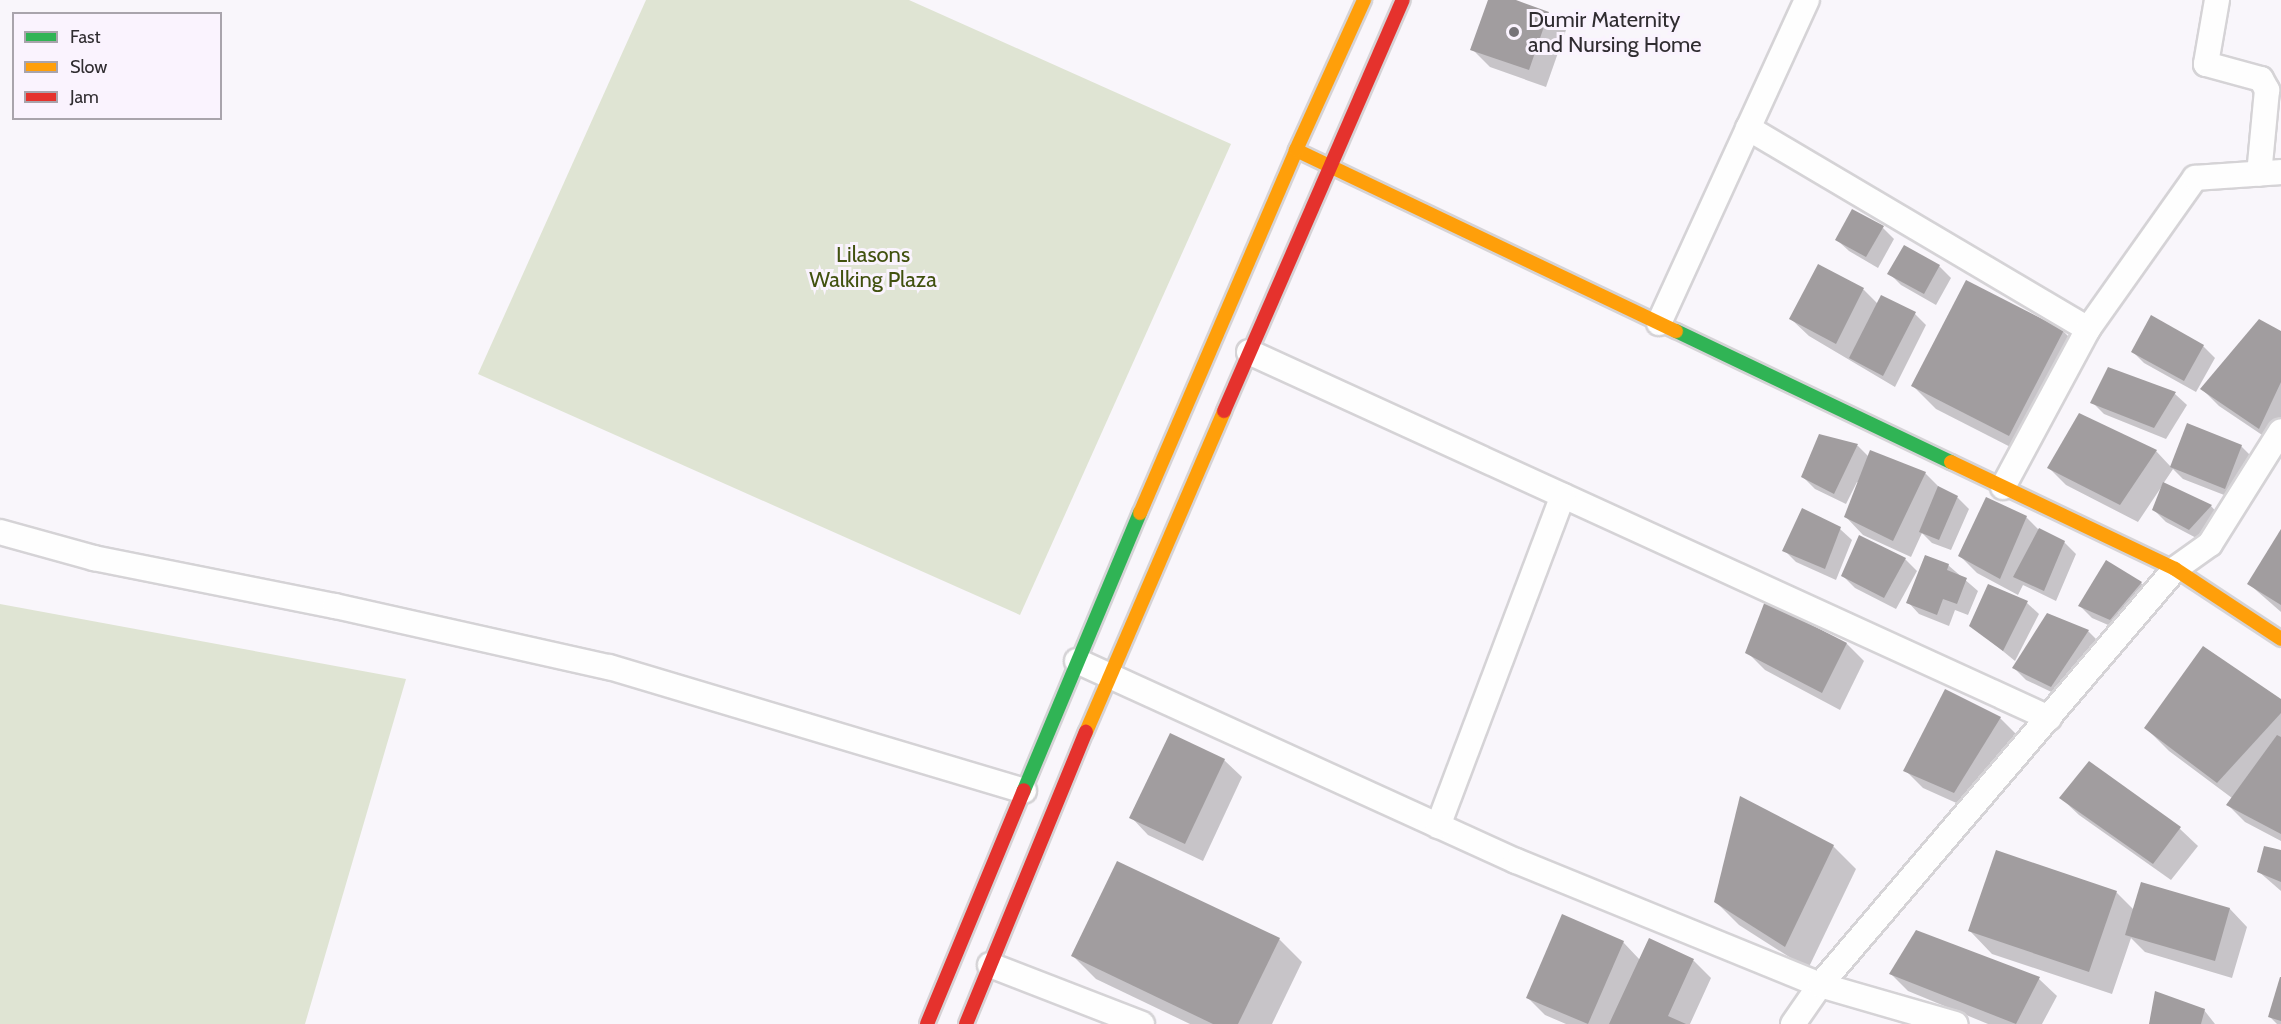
<!DOCTYPE html>
<html>
<head>
<meta charset="utf-8">
<style>
  body { margin:0 }
  #map { position:relative; width:2281px; height:1024px; overflow:hidden; background:#f9f6fb; font-family:Cabin,sans-serif }
  div>[style] { position:absolute }
  [style*='--x'] { left:calc(var(--x)*1px); top:calc(var(--y)*1px); width:calc(var(--w)*1px); rotate:calc(var(--a)*1deg) }
  .green>* { inset:0; background:#dfe4d3 }
  .shadow>* { inset:0; background:#0003 }
  .building>* { inset:0; background:#a19d9f }
  .roads { filter:drop-shadow(2px 0 #d5d3d6) drop-shadow(-2px 0 #d5d3d6) drop-shadow(0 2px #d5d3d6) drop-shadow(0 -2px #d5d3d6) }
  .street>* { height:24px; margin:-12px; padding:0 12px; transform-origin:12px; border-radius:12px; background:#fefefe }
  .fast>* { height:14px; margin:-7px; padding:0 7px; transform-origin:7px; border-radius:7px; background:#30b455 }
  .slow>* { height:14px; margin:-7px; padding:0 7px; transform-origin:7px; border-radius:7px; background:#ff9f0a }
  .jam>* { height:14px; margin:-7px; padding:0 7px; transform-origin:7px; border-radius:7px; background:#e5322d }
  .dots>* { width:16px; height:16px; translate:-50% -50%; box-sizing:border-box; border:3px solid #faf3fe; border-radius:50% }
  span { translate:-50% -50%; white-space:nowrap; text-align:center; line-height:1.15; -webkit-text-stroke:6px #faf3fe; paint-order:stroke }
  .poi-label { font-size:22px; color:#302d31 }
  .left { translate:0 -50%; text-align:left }
  .park-label { font-size:22px; color:#41510f }
  .legend { position:absolute; left:12px; top:12px; width:210px; height:108px; box-sizing:border-box; background:#faf3fe; border:2px solid #a9a4ac; margin:0; padding:8px 10px; list-style:none; font-size:18px; color:#302d31 }
  .legend li { display:flex; align-items:center; gap:12px; height:30px }
  .legend b { width:30px; border:2px solid #a9a4ac }
</style>
</head>
<body>
<div id="map">
  <div class="green">
    <i style="clip-path:polygon(646px 0,909px 0,1231px 144px,1020px 615px,478px 374px)"></i>
    <i style="clip-path:polygon(0 604px,406px 679px,305px 1024px,0 1024px)"></i>
  </div>
  <div class="shadow">
    <i style="clip-path:polygon(1489px 0,1512px 0,1548px 13px,1566px 30px,1546px 87px,1490px 67px,1472px 49px)"></i>
    <i style="clip-path:polygon(1883px 228px,1894px 239px,1878px 268px,1849px 251px,1837px 240px)"></i>
    <i style="clip-path:polygon(1819px 266px,1864px 290px,1878px 304px,1915px 314px,1926px 325px,1895px 387px,1809px 336px,1791px 319px)"></i>
    <i style="clip-path:polygon(1939px 266px,1951px 278px,1936px 305px,1901px 285px,1889px 273px)"></i>
    <i style="clip-path:polygon(2152px 318px,2203px 346px,2215px 358px,2196px 392px,2144px 363px,2133px 352px)"></i>
    <i style="clip-path:polygon(2063px 331px,2086px 354px,2032px 458px,1936px 409px,1913px 386px)"></i>
    <i style="clip-path:polygon(2281px 333px,2281px 437px,2277px 445px,2219px 406px,2202px 389px)"></i>
    <i style="clip-path:polygon(2108px 369px,2175px 394px,2187px 405px,2166px 439px,2104px 414px,2092px 402px)"></i>
    <i style="clip-path:polygon(1820px 436px,1858px 446px,1869px 457px,1925px 473px,1942px 490px,1958px 498px,1969px 509px,1951px 550px,1932px 543px,1922px 533px,1911px 557px,1863px 535px,1846px 517px,1859px 482px,1857px 482px,1846px 504px,1815px 489px,1803px 477px)"></i>
    <i style="clip-path:polygon(2241px 446px,2253px 458px,2237px 500px,2183px 479px,2173px 469px,2163px 484px,2211px 506px,2222px 518px,2202px 541px,2166px 522px,2154px 510px,2162px 486px,2138px 522px,2066px 485px,2049px 468px,2156px 451px,2171px 467px)"></i>
    <i style="clip-path:polygon(2026px 517px,2038px 529px,2064px 542px,2076px 554px,2056px 601px,2023px 585px,2018px 595px,1977px 573px,1959px 555px)"></i>
    <i style="clip-path:polygon(1840px 529px,1852px 540px,1836px 580px,1796px 562px,1784px 550px)"></i>
    <i style="clip-path:polygon(2281px 532px,2281px 612px,2249px 584px)"></i>
    <i style="clip-path:polygon(1905px 559px,1917px 571px,1896px 609px,1855px 588px,1843px 576px)"></i>
    <i style="clip-path:polygon(1948px 565px,1978px 591px,1968px 615px,1955px 610px,1949px 626px,1919px 614px,1908px 602px)"></i>
    <i style="clip-path:polygon(2141px 583px,2152px 595px,2122px 631px,2092px 618px,2080px 606px)"></i>
    <i style="clip-path:polygon(2027px 603px,2039px 614px,2015px 661px,1971px 625px)"></i>
    <i style="clip-path:polygon(2088px 631px,2099px 642px,2064px 698px,2026px 680px,2014px 668px)"></i>
    <i style="clip-path:polygon(1847px 644px,1864px 661px,1840px 710px,1765px 670px,1747px 652px)"></i>
    <i style="clip-path:polygon(2281px 701px,2281px 841px,2245px 822px,2228px 805px,2232px 798px,2169px 751px,2146px 728px)"></i>
    <i style="clip-path:polygon(2000px 718px,2018px 736px,1972px 810px,1923px 788px,1905px 770px)"></i>
    <i style="clip-path:polygon(1224px 760px,1242px 777px,1203px 861px,1148px 835px,1131px 817px)"></i>
    <i style="clip-path:polygon(2090px 763px,2180px 829px,2198px 846px,2171px 880px,2079px 815px,2061px 798px)"></i>
    <i style="clip-path:polygon(1833px 846px,1856px 869px,1808px 969px,1739px 925px,1716px 902px)"></i>
    <i style="clip-path:polygon(2281px 851px,2281px 891px,2258px 871px)"></i>
    <i style="clip-path:polygon(2142px 883px,2230px 909px,2247px 927px,2232px 978px,2145px 952px,2131px 938px,2112px 994px,1992px 954px,1970px 931px,2116px 892px,2134px 910px)"></i>
    <i style="clip-path:polygon(1279px 939px,1302px 962px,1272px 1024px,1190px 1024px,1096px 979px,1073px 956px)"></i>
    <i style="clip-path:polygon(1650px 940px,1694px 961px,1711px 978px,1690px 1024px,1566px 1024px,1545px 1015px,1527px 997px,1623px 942px,1640px 960px)"></i>
    <i style="clip-path:polygon(1891px 974px,2039px 979px,2057px 996px,2042px 1024px,1988px 1024px,1908px 991px)"></i>
    <i style="clip-path:polygon(2281px 981px,2281px 1024px,2277px 1024px,2270px 1017px)"></i>
    <i style="clip-path:polygon(2204px 1010px,2215px 1024px,2150px 1024px)"></i>
  </div>
  <div class="building">
    <i style="clip-path:polygon(1488px 0,1516px 0,1549px 12px,1529px 70px,1470px 50px)"></i>
    <i style="clip-path:polygon(1852px 209px,1884px 226px,1866px 257px,1835px 240px)"></i>
    <i style="clip-path:polygon(1904px 245px,1940px 265px,1924px 294px,1887px 274px)"></i>
    <i style="clip-path:polygon(1818px 264px,1864px 288px,1836px 344px,1789px 319px)"></i>
    <i style="clip-path:polygon(1966px 280px,2064px 330px,2009px 436px,1911px 386px)"></i>
    <i style="clip-path:polygon(1881px 295px,1916px 312px,1883px 376px,1849px 358px)"></i>
    <i style="clip-path:polygon(2151px 315px,2204px 345px,2184px 381px,2131px 352px)"></i>
    <i style="clip-path:polygon(2259px 319px,2281px 331px,2281px 382px,2259px 429px,2200px 389px)"></i>
    <i style="clip-path:polygon(2108px 367px,2176px 392px,2154px 428px,2090px 403px)"></i>
    <i style="clip-path:polygon(2079px 413px,2157px 450px,2120px 505px,2047px 468px)"></i>
    <i style="clip-path:polygon(2187px 423px,2242px 445px,2225px 489px,2170px 467px)"></i>
    <i style="clip-path:polygon(1819px 434px,1858px 444px,1834px 494px,1801px 477px)"></i>
    <i style="clip-path:polygon(1870px 450px,1926px 472px,1893px 541px,1844px 517px)"></i>
    <i style="clip-path:polygon(2163px 482px,2212px 505px,2189px 530px,2152px 510px)"></i>
    <i style="clip-path:polygon(1938px 486px,1958px 496px,1939px 540px,1919px 532px)"></i>
    <i style="clip-path:polygon(1986px 497px,2027px 516px,2000px 579px,1958px 556px)"></i>
    <i style="clip-path:polygon(1802px 508px,1841px 527px,1825px 569px,1782px 551px)"></i>
    <i style="clip-path:polygon(2039px 528px,2065px 541px,2044px 591px,2013px 577px)"></i>
    <i style="clip-path:polygon(2281px 529px,2281px 605px,2247px 584px)"></i>
    <i style="clip-path:polygon(1859px 535px,1906px 558px,1884px 598px,1841px 576px)"></i>
    <i style="clip-path:polygon(1925px 555px,1949px 564px,1947px 570px,1967px 578px,1957px 604px,1943px 599px,1937px 615px,1906px 603px)"></i>
    <i style="clip-path:polygon(2106px 560px,2142px 582px,2110px 620px,2078px 606px)"></i>
    <i style="clip-path:polygon(1988px 584px,2028px 601px,2003px 651px,1969px 626px)"></i>
    <i style="clip-path:polygon(1765px 601px,1847px 643px,1822px 693px,1745px 653px)"></i>
    <i style="clip-path:polygon(2047px 613px,2089px 630px,2051px 687px,2012px 668px)"></i>
    <i style="clip-path:polygon(2203px 646px,2281px 699px,2281px 713px,2217px 783px,2144px 728px)"></i>
    <i style="clip-path:polygon(1945px 689px,2001px 717px,1954px 793px,1903px 771px)"></i>
    <i style="clip-path:polygon(1170px 733px,1225px 759px,1185px 844px,1129px 818px)"></i>
    <i style="clip-path:polygon(2277px 735px,2281px 737px,2281px 834px,2226px 805px)"></i>
    <i style="clip-path:polygon(2089px 761px,2181px 827px,2153px 864px,2059px 798px)"></i>
    <i style="clip-path:polygon(1740px 796px,1834px 845px,1785px 947px,1714px 902px)"></i>
    <i style="clip-path:polygon(2264px 846px,2281px 850px,2281px 882px,2257px 872px)"></i>
    <i style="clip-path:polygon(1996px 850px,2117px 891px,2089px 972px,1968px 931px)"></i>
    <i style="clip-path:polygon(1117px 861px,1280px 938px,1238px 1024px,1213px 1024px,1071px 956px)"></i>
    <i style="clip-path:polygon(2141px 882px,2230px 908px,2215px 961px,2125px 935px)"></i>
    <i style="clip-path:polygon(1562px 914px,1624px 941px,1588px 1024px,1526px 998px)"></i>
    <i style="clip-path:polygon(1916px 930px,2040px 977px,2016px 1024px,1889px 974px)"></i>
    <i style="clip-path:polygon(1649px 938px,1694px 959px,1668px 1016px,1686px 1024px,1609px 1024px)"></i>
    <i style="clip-path:polygon(2280px 977px,2281px 977px,2281px 1021px,2268px 1017px)"></i>
    <i style="clip-path:polygon(2155px 991px,2205px 1009px,2201px 1024px,2149px 1024px)"></i>
  </div>
  <div class="roads">
    <div class="street">
      <i style="--x:2217;--y:0;--w:65;--a:99.8"></i>
      <i style="--x:2206;--y:64;--w:57;--a:15.3"></i>
      <i style="--x:2261;--y:79;--w:13;--a:61"></i>
      <i style="--x:2267;--y:90;--w:84;--a:95.4"></i>
      <i style="--x:1748;--y:128;--w:395;--a:30.6"></i>
      <i style="--x:1659;--y:323;--w:355;--a:-65.4"></i>
      <i style="--x:1249;--y:352;--w:880;--a:24.58"></i>
      <i style="--x:2003;--y:487;--w:179;--a:-61.7"></i>
      <i style="--x:2088;--y:329;--w:185;--a:-54.7"></i>
      <i style="--x:2195;--y:178;--w:86;--a:-4"></i>
      <i style="--x:0;--y:532;--w:98;--a:15.5"></i>
      <i style="--x:94;--y:558;--w:246;--a:11.3"></i>
      <i style="--x:335;--y:606;--w:281;--a:12.6"></i>
      <i style="--x:609;--y:667;--w:433;--a:16.6"></i>
      <i style="--x:1077;--y:661;--w:482;--a:24.5"></i>
      <i style="--x:1516;--y:861;--w:328;--a:22.2"></i>
      <i style="--x:1820;--y:985;--w:141;--a:16.1"></i>
      <i style="--x:1438;--y:826;--w:353;--a:-69.3"></i>
      <i style="--x:990;--y:965;--w:163;--a:21.2"></i>
      <i style="--x:1793;--y:1024;--w:47;--a:-55.3"></i>
      <i style="--x:1820;--y:985;--w:547;--a:-49.52"></i>
      <i style="--x:2175;--y:569;--w:43;--a:-35.5"></i>
      <i style="--x:2210;--y:544;--w:133;--a:-57.9"></i>
    </div>
    <div class="fast">
      <i style="--x:1676;--y:331;--w:305;--a:25.5"></i>
      <i style="--x:1024;--y:790;--w:300;--a:-67.3"></i>
    </div>
    <div class="slow">
      <i style="--x:1296;--y:150;--w:421;--a:25.5"></i>
      <i style="--x:1951;--y:462;--w:248;--a:25.5"></i>
      <i style="--x:2175;--y:569;--w:127;--a:33.4"></i>
      <i style="--x:1140;--y:513;--w:395;--a:-66.7"></i>
      <i style="--x:1296;--y:150;--w:165;--a:-65.6"></i>
      <i style="--x:1086;--y:732;--w:349;--a:-66.7"></i>
    </div>
    <div class="jam">
      <i style="--x:1224;--y:411;--w:448;--a:-66.5"></i>
      <i style="--x:927;--y:1024;--w:253;--a:-67.5"></i>
      <i style="--x:966;--y:1024;--w:316;--a:-67.7"></i>
    </div>
  </div>
  <div class="dots">
    <i style="left:1514px;top:32px;background:#767378"></i>
  </div>
  <div class="poi-label">
    <span class="left" style="left:1528px;top:32px">Dumir Maternity<br>and Nursing Home</span>
  </div>
  <div class="park-label">
    <span style="left:873px;top:267px">Lilasons<br>Walking Plaza</span>
  </div>
  <ul class="legend">
  <li><b style="height:8px;background:#30b455"></b>Fast</li>
  <li><b style="height:8px;background:#ff9f0a"></b>Slow</li>
  <li><b style="height:8px;background:#e5322d"></b>Jam</li>
  </ul>
</div>
</body>
</html>
